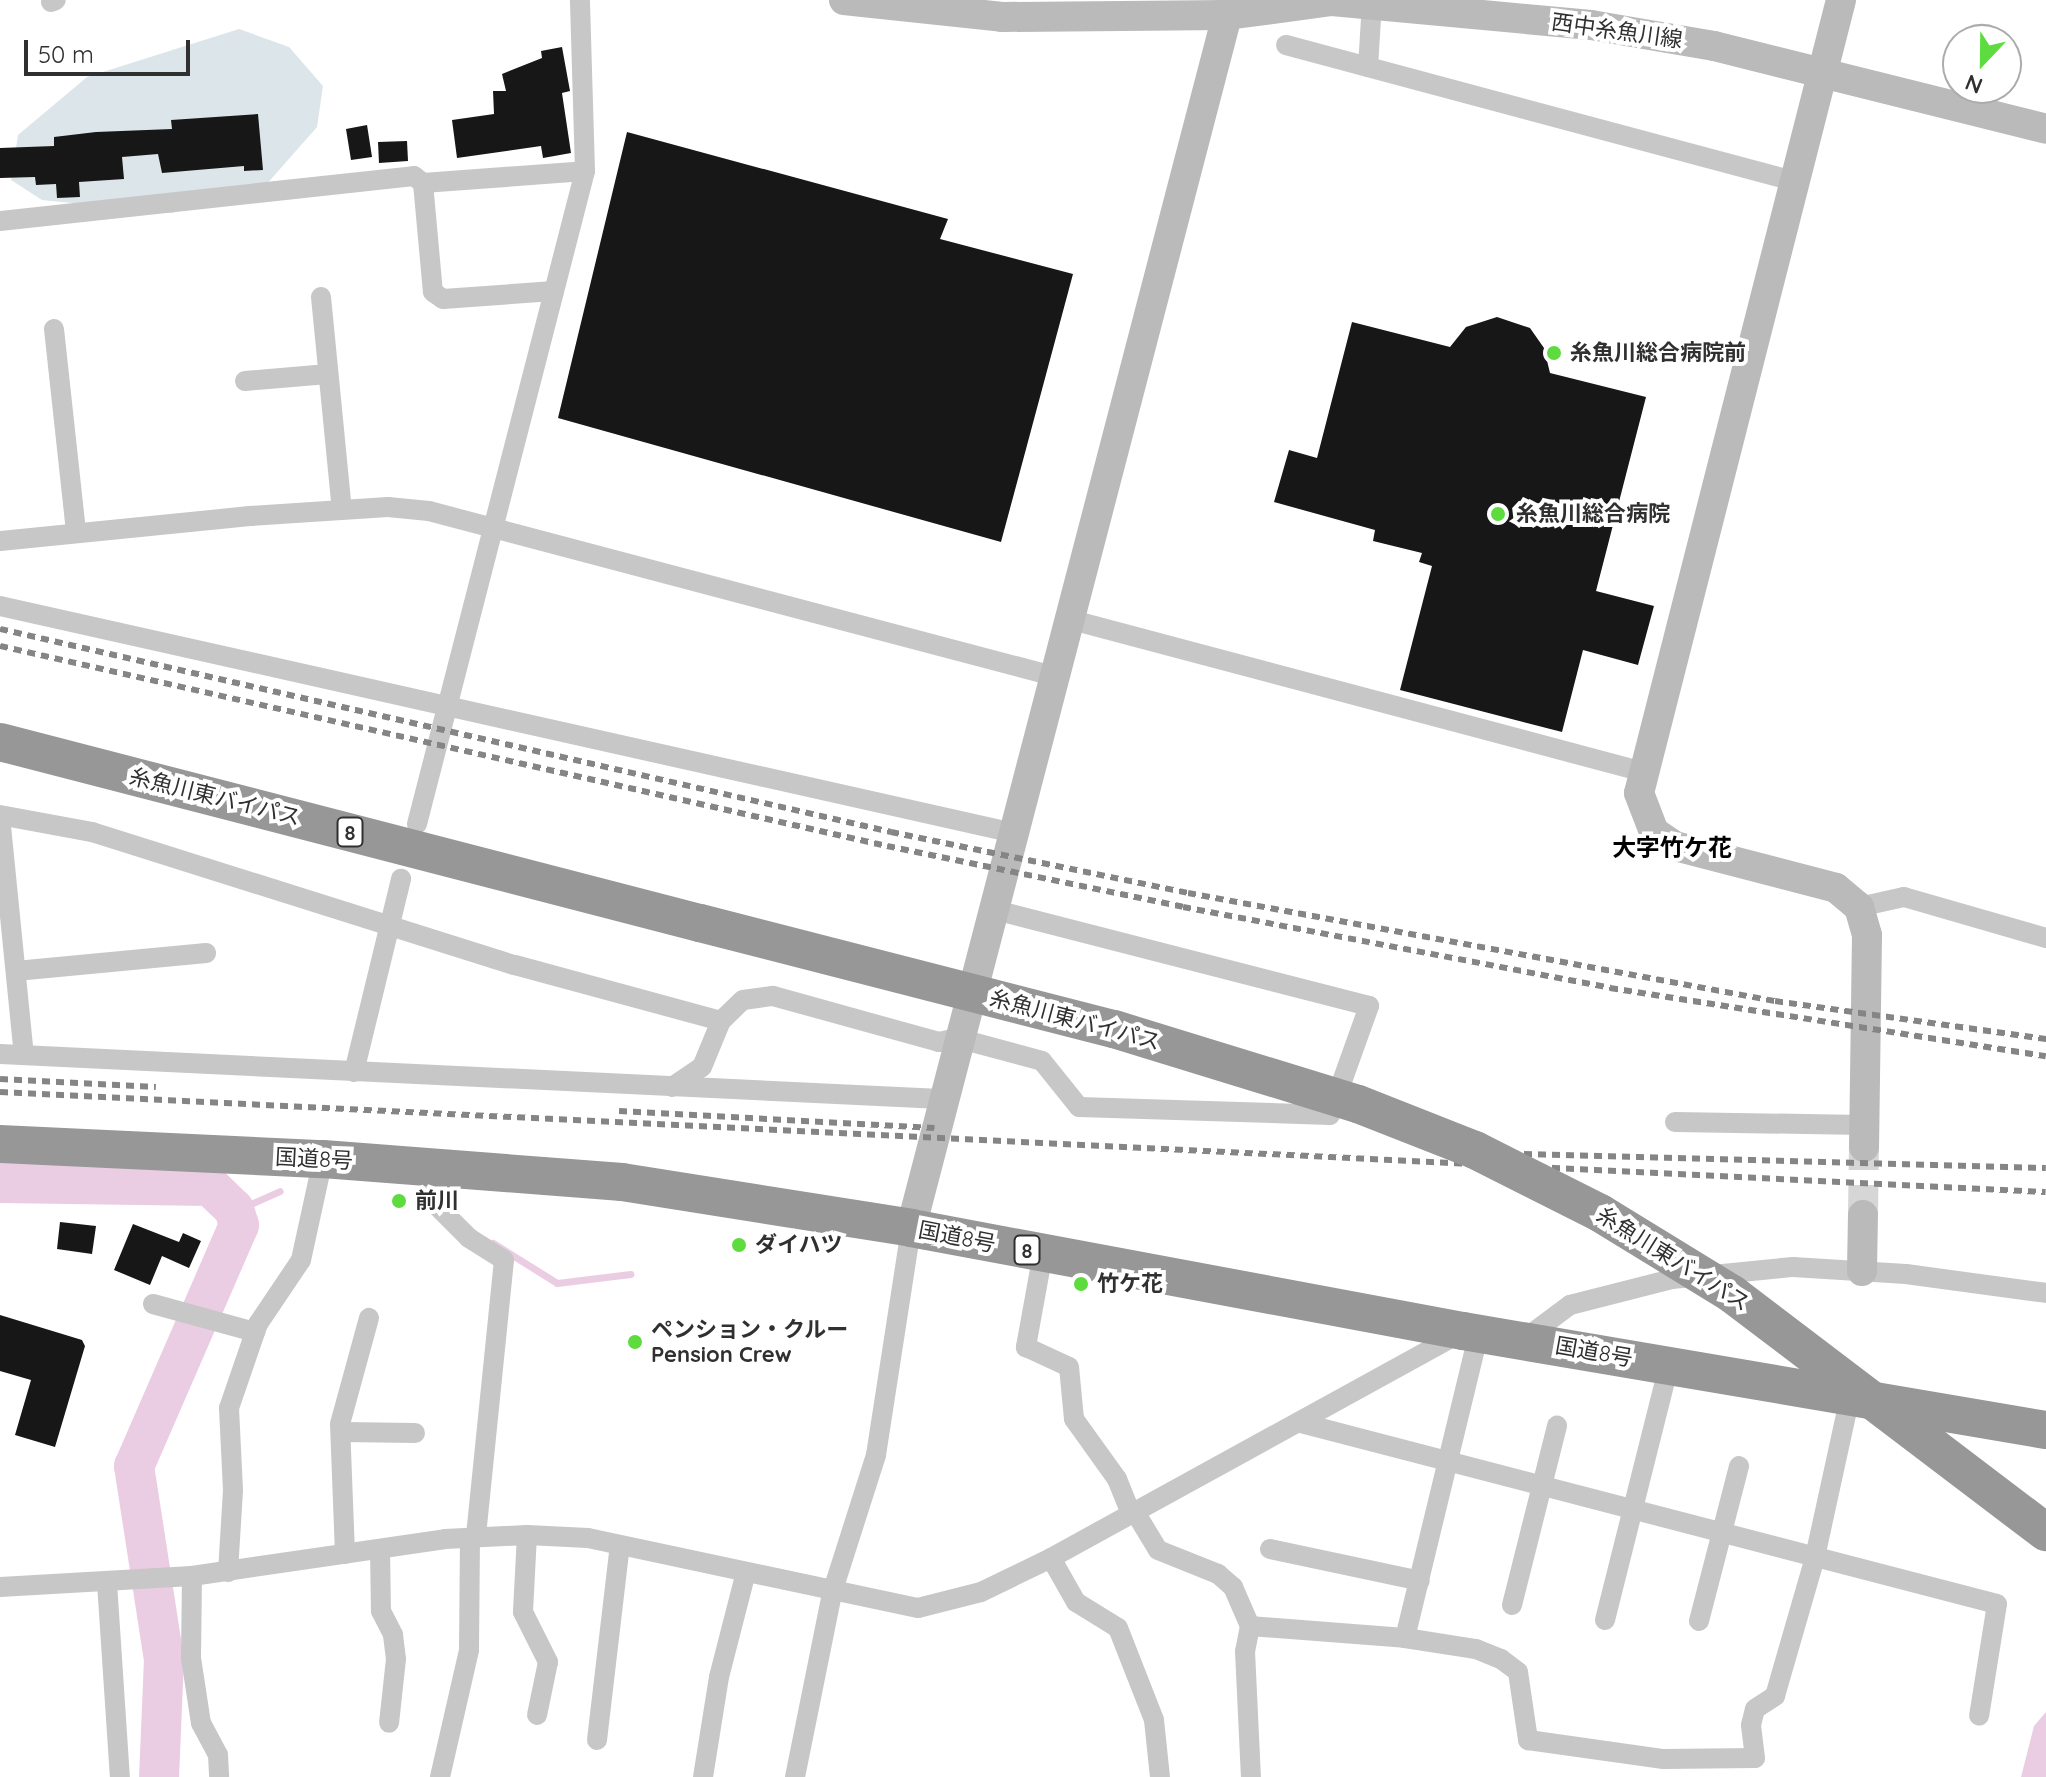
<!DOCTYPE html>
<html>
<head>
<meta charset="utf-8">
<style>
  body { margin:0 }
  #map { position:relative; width:2046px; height:1777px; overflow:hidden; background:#fff; font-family:Quicksand,"Noto Sans JP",sans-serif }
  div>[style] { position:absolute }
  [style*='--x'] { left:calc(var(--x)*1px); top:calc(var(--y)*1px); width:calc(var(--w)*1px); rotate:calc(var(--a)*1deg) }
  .green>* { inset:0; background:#dce5e9 }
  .water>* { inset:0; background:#ebcde3 }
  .stream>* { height:7px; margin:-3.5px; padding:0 3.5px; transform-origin:3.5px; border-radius:3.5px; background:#ebcde3 }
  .river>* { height:40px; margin:-20px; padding:0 20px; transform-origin:20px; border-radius:20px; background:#ebcde3 }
  .building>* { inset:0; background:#171717 }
  .secondary-tunnel>* { height:30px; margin-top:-15px; transform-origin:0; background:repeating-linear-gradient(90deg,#d6d6d6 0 30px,transparent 0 45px) }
  .street>* { height:20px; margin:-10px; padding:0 10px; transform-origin:10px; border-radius:10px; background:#c7c7c7 }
  .secondary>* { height:30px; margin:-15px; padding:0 15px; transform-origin:15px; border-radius:15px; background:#bababa }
  .highway>* { height:38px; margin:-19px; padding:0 19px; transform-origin:19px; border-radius:19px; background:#979797 }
  .rail>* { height:6px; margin-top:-3px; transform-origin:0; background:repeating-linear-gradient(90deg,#858585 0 8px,transparent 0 14px) }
  .highway-bridge>* { height:38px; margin:-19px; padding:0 19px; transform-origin:19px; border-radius:19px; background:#979797 }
  .dots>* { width:22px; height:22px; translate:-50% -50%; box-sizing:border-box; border:4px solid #fff; border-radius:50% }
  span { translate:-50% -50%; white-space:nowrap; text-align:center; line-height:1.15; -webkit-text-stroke:8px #fff; paint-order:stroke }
  .shield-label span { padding:2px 6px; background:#fff; border:2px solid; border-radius:6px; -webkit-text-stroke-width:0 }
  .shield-label { font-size:20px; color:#303030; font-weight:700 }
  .street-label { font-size:22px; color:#303030 }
  .poi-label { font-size:22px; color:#303030; font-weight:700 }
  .left { translate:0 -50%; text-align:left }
  .neighbourhood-label { font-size:24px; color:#000; font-weight:700 }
  .north { position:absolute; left:1942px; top:24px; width:80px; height:80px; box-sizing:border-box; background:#fff; border:2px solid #acacac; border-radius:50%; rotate:202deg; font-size:22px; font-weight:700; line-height:32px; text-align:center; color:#303030 }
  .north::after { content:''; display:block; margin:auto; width:28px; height:36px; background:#5ddb3f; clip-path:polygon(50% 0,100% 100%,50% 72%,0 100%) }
  .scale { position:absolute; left:24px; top:40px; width:166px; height:36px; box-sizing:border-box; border:4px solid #303030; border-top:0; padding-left:10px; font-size:24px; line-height:28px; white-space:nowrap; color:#303030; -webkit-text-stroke:6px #fff; paint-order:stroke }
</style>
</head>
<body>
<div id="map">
  <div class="green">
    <i style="clip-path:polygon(239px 29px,289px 47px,323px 86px,317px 127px,265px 186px,172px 213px,42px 200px,11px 180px,18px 135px,87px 77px)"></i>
  </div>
  <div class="water">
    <i style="clip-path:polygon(2046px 1712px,2046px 1777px,2021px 1777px,2034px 1726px)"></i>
  </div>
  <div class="stream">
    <i style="--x:236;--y:1216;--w:12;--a:-48"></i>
    <i style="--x:244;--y:1207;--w:39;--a:-24"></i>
    <i style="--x:493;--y:1243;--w:75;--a:32"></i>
    <i style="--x:557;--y:1283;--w:74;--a:-7"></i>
  </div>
  <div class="river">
    <i style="--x:0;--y:1183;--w:210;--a:0.8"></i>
    <i style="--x:210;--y:1186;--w:33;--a:44"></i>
    <i style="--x:234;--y:1209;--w:17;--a:73"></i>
    <i style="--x:239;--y:1225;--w:263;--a:113.5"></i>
    <i style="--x:134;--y:1466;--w:195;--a:81.2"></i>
    <i style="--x:164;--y:1659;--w:118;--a:92.4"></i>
  </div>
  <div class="building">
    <i style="clip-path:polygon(562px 47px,570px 91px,562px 93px,571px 153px,543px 158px,541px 146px,457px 158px,452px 120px,494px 114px,493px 91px,506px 91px,502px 74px,542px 58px,541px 51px)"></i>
    <i style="clip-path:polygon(258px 114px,263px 170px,244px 171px,244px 166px,162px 173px,158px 154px,122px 157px,124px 179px,79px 182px,80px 197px,57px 198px,56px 184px,36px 185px,35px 177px,0 178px,0 148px,54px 146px,54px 137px,96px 132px,172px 129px,171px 120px)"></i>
    <i style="clip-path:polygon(367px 125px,372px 157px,351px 160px,346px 129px)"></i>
    <i style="clip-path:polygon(627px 132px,948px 219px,940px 239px,1073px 274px,1001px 542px,558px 418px)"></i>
    <i style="clip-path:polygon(407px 141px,408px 161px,379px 163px,378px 142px)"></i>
    <i style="clip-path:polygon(1497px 317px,1530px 328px,1544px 348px,1550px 373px,1646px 397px,1596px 591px,1654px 606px,1638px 665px,1583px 650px,1562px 732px,1400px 690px,1432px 566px,1419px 562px,1422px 553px,1373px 541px,1375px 530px,1274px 502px,1289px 450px,1317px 458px,1352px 322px,1450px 347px,1466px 327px)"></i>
    <i style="clip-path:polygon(60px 1222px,96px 1226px,92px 1254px,57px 1249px)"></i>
    <i style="clip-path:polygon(133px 1224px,179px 1242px,183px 1233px,201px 1241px,189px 1268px,162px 1256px,150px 1285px,114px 1270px)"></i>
    <i style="clip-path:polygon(0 1315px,82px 1340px,85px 1346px,55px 1447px,15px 1435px,31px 1380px,0 1371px)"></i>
  </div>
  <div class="secondary-tunnel">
    <i style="--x:1863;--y:1215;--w:68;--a:-89.2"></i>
  </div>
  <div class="street">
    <i style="--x:51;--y:2;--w:5;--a:-22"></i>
    <i style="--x:1372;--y:2;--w:65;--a:93.5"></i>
    <i style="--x:1368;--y:67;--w:441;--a:15"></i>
    <i style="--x:1286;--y:45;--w:85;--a:15"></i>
    <i style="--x:423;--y:183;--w:109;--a:84.8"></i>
    <i style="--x:433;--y:292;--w:12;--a:35"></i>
    <i style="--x:443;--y:299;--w:111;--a:-4.1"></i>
    <i style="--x:0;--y:221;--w:416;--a:-6.2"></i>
    <i style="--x:414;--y:176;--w:11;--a:38"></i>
    <i style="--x:423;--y:183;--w:162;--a:-4.2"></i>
    <i style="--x:321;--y:297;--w:214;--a:84.4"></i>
    <i style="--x:54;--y:329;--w:205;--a:83.8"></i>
    <i style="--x:245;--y:381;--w:83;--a:-4.8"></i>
    <i style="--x:0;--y:541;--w:251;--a:-5.7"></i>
    <i style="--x:250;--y:516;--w:138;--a:-3.7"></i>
    <i style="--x:388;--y:507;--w:41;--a:5.6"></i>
    <i style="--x:429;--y:511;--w:650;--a:14.81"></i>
    <i style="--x:0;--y:606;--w:1039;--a:12.62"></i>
    <i style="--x:1072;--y:620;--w:588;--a:14.89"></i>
    <i style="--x:0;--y:815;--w:94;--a:10.5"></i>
    <i style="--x:92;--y:832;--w:443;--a:17.5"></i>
    <i style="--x:515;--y:965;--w:213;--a:15.2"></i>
    <i style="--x:0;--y:816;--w:240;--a:84.3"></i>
    <i style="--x:417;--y:824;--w:674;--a:-75.57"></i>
    <i style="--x:585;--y:171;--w:171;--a:-91.7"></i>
    <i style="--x:1859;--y:907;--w:46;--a:-12.5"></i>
    <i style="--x:1904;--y:897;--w:148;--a:16.1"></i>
    <i style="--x:16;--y:971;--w:191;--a:-5.4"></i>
    <i style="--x:0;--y:1054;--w:942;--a:2.74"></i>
    <i style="--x:354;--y:1072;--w:199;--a:-76.3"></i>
    <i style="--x:672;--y:1087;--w:36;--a:-34"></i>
    <i style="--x:702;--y:1067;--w:50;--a:-67.6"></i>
    <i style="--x:721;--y:1021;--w:30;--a:-44"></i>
    <i style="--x:743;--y:1000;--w:30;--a:-8"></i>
    <i style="--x:773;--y:996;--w:172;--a:15.5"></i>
    <i style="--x:939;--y:1042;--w:18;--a:-13"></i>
    <i style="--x:957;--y:1038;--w:88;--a:15.1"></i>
    <i style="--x:1042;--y:1061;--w:59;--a:51.2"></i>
    <i style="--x:1079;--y:1107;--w:251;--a:1.8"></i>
    <i style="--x:1330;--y:1115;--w:116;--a:-70.3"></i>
    <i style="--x:1369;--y:1006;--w:390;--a:-165.6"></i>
    <i style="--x:1675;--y:1122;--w:188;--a:0.9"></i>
    <i style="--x:433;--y:1166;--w:34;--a:93"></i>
    <i style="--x:431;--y:1200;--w:54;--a:45"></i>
    <i style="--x:469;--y:1238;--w:41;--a:32.2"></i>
    <i style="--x:504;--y:1260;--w:279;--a:95.8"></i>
    <i style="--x:1043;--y:1253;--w:96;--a:100.3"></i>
    <i style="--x:1026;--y:1347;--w:47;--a:24.9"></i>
    <i style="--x:1069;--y:1367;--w:52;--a:84.5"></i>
    <i style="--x:1074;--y:1419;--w:74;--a:54.4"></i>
    <i style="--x:1117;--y:1479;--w:38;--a:68"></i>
    <i style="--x:153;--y:1304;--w:106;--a:15.4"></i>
    <i style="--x:1523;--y:1340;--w:59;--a:-36.7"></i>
    <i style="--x:1570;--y:1305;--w:105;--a:-14.3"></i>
    <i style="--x:1672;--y:1279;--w:122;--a:-5.7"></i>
    <i style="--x:1793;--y:1267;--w:113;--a:3.5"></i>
    <i style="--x:1906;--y:1274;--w:141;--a:7.7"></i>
    <i style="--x:1301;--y:1423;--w:719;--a:14.58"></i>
    <i style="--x:1997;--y:1604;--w:113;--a:99.1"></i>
    <i style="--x:344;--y:1432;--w:71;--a:0.8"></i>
    <i style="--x:1135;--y:1512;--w:44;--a:58.8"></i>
    <i style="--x:1158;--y:1550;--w:65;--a:21.8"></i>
    <i style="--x:1218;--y:1574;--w:20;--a:41"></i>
    <i style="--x:1233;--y:1587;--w:43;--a:66.4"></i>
    <i style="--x:1250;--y:1626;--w:155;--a:4.4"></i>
    <i style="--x:1405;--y:1638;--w:72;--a:8.8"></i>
    <i style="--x:1476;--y:1649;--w:27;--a:22"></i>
    <i style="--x:1501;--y:1659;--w:21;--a:37"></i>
    <i style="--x:1518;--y:1672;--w:69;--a:81.6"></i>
    <i style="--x:1528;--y:1740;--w:137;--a:8"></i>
    <i style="--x:1664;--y:1759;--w:91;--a:-0.6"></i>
    <i style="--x:1755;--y:1758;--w:33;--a:-97"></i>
    <i style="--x:1751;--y:1725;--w:16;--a:-76"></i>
    <i style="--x:1755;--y:1709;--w:24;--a:-33"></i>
    <i style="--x:1775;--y:1696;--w:145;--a:-73.9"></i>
    <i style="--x:1815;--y:1557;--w:165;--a:-77.7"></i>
    <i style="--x:527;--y:1535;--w:77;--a:93"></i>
    <i style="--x:523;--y:1612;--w:56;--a:63.4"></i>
    <i style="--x:548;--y:1662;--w:54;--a:101.7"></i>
    <i style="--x:380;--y:1549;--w:62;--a:89.1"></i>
    <i style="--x:381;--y:1611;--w:27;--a:63"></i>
    <i style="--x:393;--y:1635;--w:24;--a:83"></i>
    <i style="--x:396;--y:1659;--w:64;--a:96.2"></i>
    <i style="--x:1270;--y:1549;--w:153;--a:12"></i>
    <i style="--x:345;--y:1554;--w:130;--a:-92.2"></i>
    <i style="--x:340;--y:1424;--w:110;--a:-74.7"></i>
    <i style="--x:1051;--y:1558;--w:51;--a:60.4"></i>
    <i style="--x:1076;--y:1602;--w:49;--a:31.8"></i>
    <i style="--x:1118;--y:1628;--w:99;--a:68.6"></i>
    <i style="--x:1154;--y:1720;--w:57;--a:84"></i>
    <i style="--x:228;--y:1572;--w:82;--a:-86.5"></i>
    <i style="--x:233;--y:1490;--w:82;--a:-92.8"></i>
    <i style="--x:229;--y:1408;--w:89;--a:-71"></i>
    <i style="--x:258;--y:1324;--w:77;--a:-56.1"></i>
    <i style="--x:301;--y:1260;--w:103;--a:-77.7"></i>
    <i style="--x:192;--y:1576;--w:82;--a:90.7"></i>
    <i style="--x:191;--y:1658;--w:66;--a:81.3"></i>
    <i style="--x:201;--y:1723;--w:36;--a:62"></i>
    <i style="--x:218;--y:1755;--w:22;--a:87"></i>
    <i style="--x:107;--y:1583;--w:194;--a:86.2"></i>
    <i style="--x:0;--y:1587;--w:192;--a:-3.3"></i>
    <i style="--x:192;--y:1576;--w:256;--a:-8.3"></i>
    <i style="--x:445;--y:1539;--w:82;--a:-2.8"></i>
    <i style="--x:527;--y:1535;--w:61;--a:2.8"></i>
    <i style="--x:588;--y:1538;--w:337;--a:12"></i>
    <i style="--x:918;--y:1608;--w:65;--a:-14.3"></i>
    <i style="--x:981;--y:1592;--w:78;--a:-25.9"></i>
    <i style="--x:1051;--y:1558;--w:467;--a:-28.8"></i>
    <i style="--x:1512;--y:1605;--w:185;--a:-75.9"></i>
    <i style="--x:1605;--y:1620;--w:263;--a:-75.9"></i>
    <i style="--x:1699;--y:1621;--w:160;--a:-75.5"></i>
    <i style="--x:1250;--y:1626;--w:25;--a:101"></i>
    <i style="--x:1245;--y:1651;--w:126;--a:87.3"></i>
    <i style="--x:1405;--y:1638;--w:314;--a:-76.4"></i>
    <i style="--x:597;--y:1740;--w:196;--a:-83.3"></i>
    <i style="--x:440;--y:1777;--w:130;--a:-77.1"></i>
    <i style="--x:469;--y:1650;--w:112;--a:-89.5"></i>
    <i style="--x:703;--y:1777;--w:101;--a:-80.9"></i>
    <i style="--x:719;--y:1677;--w:108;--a:-75.6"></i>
    <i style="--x:795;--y:1777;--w:188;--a:-78.6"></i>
    <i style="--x:832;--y:1593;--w:145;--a:-72.3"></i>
    <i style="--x:876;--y:1455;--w:230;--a:-81.2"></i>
  </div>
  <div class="secondary">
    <i style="--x:844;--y:0;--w:159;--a:6.1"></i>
    <i style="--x:1002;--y:17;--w:225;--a:-0.5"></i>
    <i style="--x:1227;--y:15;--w:106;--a:-7.6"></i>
    <i style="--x:1332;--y:1;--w:260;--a:5.3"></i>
    <i style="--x:1591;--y:25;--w:125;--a:9.7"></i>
    <i style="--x:1714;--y:46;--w:342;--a:14"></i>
    <i style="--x:1841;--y:0;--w:818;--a:104.29"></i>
    <i style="--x:1639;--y:793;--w:42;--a:69"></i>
    <i style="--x:1654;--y:832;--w:25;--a:34"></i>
    <i style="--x:1675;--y:846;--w:166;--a:14.6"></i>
    <i style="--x:1836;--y:888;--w:30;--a:40"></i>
    <i style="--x:1859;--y:907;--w:29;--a:74"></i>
    <i style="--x:1867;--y:935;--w:212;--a:90.8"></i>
    <i style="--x:911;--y:1228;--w:1269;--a:-75.39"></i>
    <i style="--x:1862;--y:1271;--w:56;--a:-89"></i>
  </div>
  <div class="highway">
    <i style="--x:0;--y:742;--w:723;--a:14.5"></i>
    <i style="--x:0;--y:1144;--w:323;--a:2.7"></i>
    <i style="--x:323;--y:1159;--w:300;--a:4.4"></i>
    <i style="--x:622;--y:1182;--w:293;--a:9"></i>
    <i style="--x:911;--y:1228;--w:562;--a:10.57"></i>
    <i style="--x:1463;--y:1331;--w:591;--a:9.64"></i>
  </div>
  <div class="rail">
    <i style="--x:0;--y:629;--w:914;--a:12.83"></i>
    <i style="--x:891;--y:832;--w:303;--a:11.6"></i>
    <i style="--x:1188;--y:893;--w:597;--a:10.43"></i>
    <i style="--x:1775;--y:1001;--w:274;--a:8"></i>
    <i style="--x:0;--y:646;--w:909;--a:12.71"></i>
    <i style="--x:887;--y:846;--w:302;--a:11.6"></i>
    <i style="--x:1183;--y:907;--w:435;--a:10.7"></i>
    <i style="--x:1610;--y:988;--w:441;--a:8.9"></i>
    <i style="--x:0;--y:1079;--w:156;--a:2.9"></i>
    <i style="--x:0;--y:1092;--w:2048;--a:2.8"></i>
    <i style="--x:619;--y:1111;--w:316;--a:3.1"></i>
    <i style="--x:1454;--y:1152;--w:592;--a:1.55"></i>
  </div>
  <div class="highway-bridge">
    <i style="--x:700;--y:923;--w:427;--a:14.4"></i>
    <i style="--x:1114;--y:1029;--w:255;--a:17.1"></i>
    <i style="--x:1358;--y:1104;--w:126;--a:21.5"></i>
    <i style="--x:1475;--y:1150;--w:140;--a:26.7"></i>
    <i style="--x:1600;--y:1213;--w:155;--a:31.5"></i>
    <i style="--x:1732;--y:1294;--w:394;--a:37.2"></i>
  </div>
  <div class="dots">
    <i style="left:1554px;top:353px;background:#5ddb3f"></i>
    <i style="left:1498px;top:514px;background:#5ddb3f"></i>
    <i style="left:399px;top:1201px;background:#5ddb3f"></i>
    <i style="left:739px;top:1245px;background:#5ddb3f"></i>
    <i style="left:1081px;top:1284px;background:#5ddb3f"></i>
    <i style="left:635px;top:1342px;background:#5ddb3f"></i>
  </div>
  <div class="shield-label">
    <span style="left:350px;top:832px">8</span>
    <span style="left:1027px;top:1250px">8</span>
  </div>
  <div class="street-label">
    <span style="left:1617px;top:31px;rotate:8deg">西中糸魚川線</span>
    <span style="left:215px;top:797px;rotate:14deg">糸魚川東バイパス</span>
    <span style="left:1075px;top:1020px;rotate:15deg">糸魚川東バイパス</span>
    <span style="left:314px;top:1159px;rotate:3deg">国道8号</span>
    <span style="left:957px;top:1237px;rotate:11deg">国道8号</span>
    <span style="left:1673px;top:1259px;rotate:32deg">糸魚川東バイパス</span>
    <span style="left:1594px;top:1352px;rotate:10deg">国道8号</span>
  </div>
  <div class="poi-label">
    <span class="left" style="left:1570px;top:353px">糸魚川総合病院前</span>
    <span class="left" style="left:1516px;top:514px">糸魚川総合病院</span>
    <span class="left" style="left:415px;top:1201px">前川</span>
    <span class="left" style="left:755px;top:1245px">ダイハツ</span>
    <span class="left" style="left:1097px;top:1284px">竹ケ花</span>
    <span class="left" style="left:651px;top:1342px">ペンション・クルー<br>Pension Crew</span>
  </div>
  <div class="neighbourhood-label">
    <span style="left:1672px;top:848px">大字竹ケ花</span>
  </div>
  <div class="north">N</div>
  <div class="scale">50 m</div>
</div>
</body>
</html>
